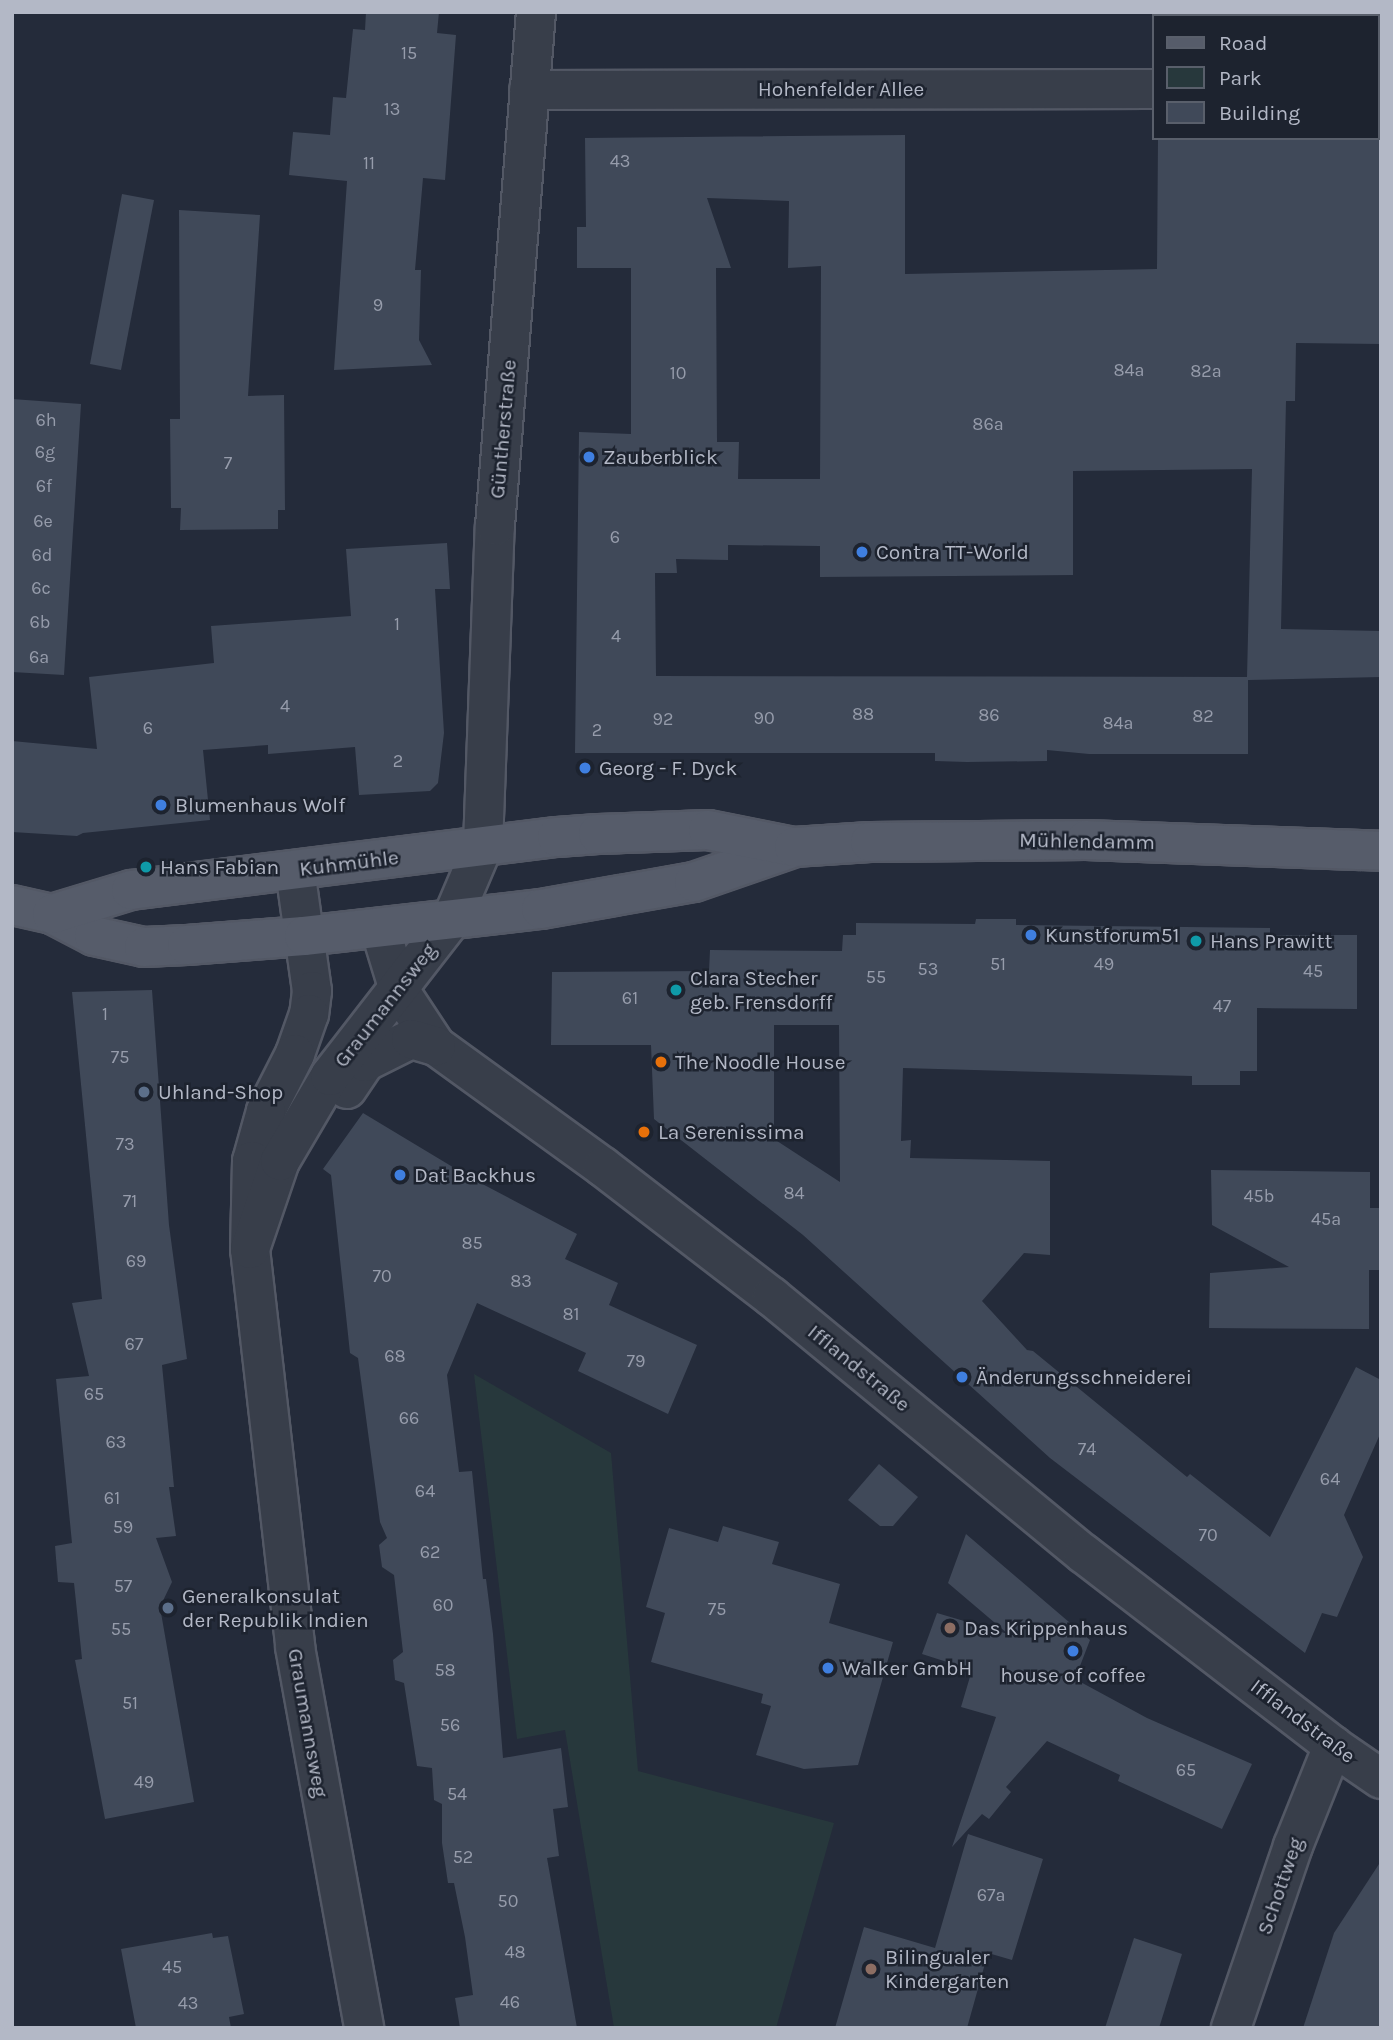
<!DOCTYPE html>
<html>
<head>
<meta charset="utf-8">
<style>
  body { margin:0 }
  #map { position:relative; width:1393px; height:2040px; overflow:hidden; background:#242b3a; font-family:Karla,sans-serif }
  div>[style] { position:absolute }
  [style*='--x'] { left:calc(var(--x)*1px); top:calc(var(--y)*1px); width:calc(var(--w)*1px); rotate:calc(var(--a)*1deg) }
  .green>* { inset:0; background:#27383c }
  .building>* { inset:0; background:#404959 }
  .roads { filter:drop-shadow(2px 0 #535865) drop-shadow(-2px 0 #535865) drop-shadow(0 2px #535865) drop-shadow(0 -2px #535865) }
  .minor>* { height:38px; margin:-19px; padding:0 19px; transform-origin:19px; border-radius:19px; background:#383e4a }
  .major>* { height:38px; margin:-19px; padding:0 19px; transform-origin:19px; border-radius:19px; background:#565c6a }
  .dots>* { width:19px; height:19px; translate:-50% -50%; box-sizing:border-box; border:4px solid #1d232f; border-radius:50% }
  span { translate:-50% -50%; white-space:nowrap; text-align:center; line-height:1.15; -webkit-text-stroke:5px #1d232f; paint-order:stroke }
  .number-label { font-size:18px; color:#969cab }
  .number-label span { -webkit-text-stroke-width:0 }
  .street-label { font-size:21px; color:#b3b8c6 }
  .poi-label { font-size:21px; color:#b3b8c6 }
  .left { translate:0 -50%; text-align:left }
  .frame { position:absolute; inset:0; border:14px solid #b3b8c6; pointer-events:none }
  .legend { position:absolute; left:1152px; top:14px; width:228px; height:126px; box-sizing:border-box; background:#1d232f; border:2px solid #595f6b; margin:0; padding:9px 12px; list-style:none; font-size:21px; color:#b3b8c6 }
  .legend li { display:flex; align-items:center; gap:14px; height:35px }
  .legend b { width:35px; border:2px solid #595f6b }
</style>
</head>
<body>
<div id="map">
  <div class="green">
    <i style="clip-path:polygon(474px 1374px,611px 1453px,638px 1771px,834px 1823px,776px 2028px,614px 2028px,565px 1730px,517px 1739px)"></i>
  </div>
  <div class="building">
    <i style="clip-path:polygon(366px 12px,439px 12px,437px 33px,456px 35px,445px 180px,423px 178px,415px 270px,421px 270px,419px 340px,432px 365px,334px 370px,347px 181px,289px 175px,293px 132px,330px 135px,333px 97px,346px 98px,353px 29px,365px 30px)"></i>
    <i style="clip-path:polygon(evenodd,905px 135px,905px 274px,1157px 269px,1158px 138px,1381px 138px,1381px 344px,1296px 343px,1295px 401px,1286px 401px,1281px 629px,1381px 631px,1381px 677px,1248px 680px,1248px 754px,1089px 754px,1047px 750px,1047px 761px,967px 762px,935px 761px,935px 753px,575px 753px,579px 432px,631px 434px,631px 268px,577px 268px,577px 227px,586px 227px,585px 138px,905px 135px,707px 198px,789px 201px,788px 268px,821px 266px,820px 479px,738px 479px,739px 442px,717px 442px,716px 268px,731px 268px,707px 198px,905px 135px,1252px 469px,1247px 677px,656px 676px,655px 573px,677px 573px,676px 559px,728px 560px,728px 545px,820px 546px,820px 577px,1073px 575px,1073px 471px,1252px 469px)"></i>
    <i style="clip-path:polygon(122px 194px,154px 200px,121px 370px,90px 364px)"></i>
    <i style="clip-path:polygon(179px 210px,260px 215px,248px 396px,284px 395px,285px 510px,278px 510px,278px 529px,180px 530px,181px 508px,171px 508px,170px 419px,180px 419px)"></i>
    <i style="clip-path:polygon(12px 399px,81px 404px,64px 675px,12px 672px)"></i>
    <i style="clip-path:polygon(447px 543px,450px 589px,435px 589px,444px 733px,438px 783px,430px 791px,359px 795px,355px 747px,268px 754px,268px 745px,203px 750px,210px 820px,83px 833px,77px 836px,12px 832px,12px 741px,97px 749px,89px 677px,214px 663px,211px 626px,351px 616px,346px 549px)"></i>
    <i style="clip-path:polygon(evenodd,976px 919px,1016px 919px,1016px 925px,1270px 928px,1270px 935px,1357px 935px,1357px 1009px,1257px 1008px,1257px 1071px,1240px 1071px,1240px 1085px,1192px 1085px,1192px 1076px,903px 1068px,901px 1141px,911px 1140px,910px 1158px,1050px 1161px,1050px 1255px,1024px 1253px,982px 1301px,1027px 1350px,1033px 1351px,1187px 1477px,1190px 1474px,1270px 1537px,1356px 1367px,1381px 1380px,1381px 1432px,1344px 1515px,1363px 1557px,1337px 1617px,1322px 1613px,1305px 1653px,1050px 1458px,803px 1235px,654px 1119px,651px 1045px,551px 1045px,552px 972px,709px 971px,710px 950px,842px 951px,843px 935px,856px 935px,856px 923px,975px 924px,976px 919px,774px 1025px,839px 1025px,840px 1182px,774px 1139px,774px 1025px)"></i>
    <i style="clip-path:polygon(152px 990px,169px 1225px,187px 1359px,162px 1365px,174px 1487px,169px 1487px,176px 1536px,156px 1538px,172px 1582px,160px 1607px,194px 1802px,105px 1819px,75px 1660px,82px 1659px,74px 1583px,58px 1582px,55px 1546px,72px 1543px,56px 1379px,89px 1376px,72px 1303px,102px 1299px,72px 992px)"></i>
    <i style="clip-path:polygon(363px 1113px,471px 1178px,577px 1234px,565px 1259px,618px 1283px,609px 1305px,697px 1345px,668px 1414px,578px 1371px,586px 1353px,477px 1303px,447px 1375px,459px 1472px,472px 1471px,483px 1579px,486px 1579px,493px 1634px,503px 1758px,561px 1748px,568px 1807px,553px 1809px,559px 1856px,547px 1858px,577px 2028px,460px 2028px,455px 1998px,473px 1995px,465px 1937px,454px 1883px,448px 1883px,442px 1843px,442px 1804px,434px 1800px,432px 1768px,417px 1766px,404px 1683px,395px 1680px,393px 1660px,403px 1652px,394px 1575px,382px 1567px,379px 1545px,387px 1538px,380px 1522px,358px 1358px,350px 1353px,331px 1175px,323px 1169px)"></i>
    <i style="clip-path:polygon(1211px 1170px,1370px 1172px,1370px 1208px,1381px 1208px,1381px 1270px,1369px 1270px,1369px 1329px,1209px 1328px,1210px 1273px,1289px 1267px,1212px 1225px)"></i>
    <i style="clip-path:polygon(879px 1464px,918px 1497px,893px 1526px,880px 1526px,848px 1500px)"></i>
    <i style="clip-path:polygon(723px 1526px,779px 1542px,772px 1564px,840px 1584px,829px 1623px,893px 1642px,858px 1765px,804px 1769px,756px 1755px,771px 1706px,761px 1703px,763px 1694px,651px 1662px,665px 1613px,646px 1607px,669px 1528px,718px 1542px)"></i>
    <i style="clip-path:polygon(966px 1534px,1090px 1640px,1075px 1679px,1147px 1718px,1252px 1764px,1222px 1829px,1118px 1781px,1120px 1775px,1047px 1741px,1006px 1787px,1011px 1792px,989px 1819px,982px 1814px,952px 1847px,996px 1717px,961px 1707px,972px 1670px,922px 1654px,937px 1613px,1008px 1634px,948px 1583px)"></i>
    <i style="clip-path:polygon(968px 1834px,1043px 1859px,1012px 1960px,988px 1953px,967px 2028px,835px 2028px,864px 1927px,935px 1948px)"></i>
    <i style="clip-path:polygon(1381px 1861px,1381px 2028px,1303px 2028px,1334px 1933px)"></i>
    <i style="clip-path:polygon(212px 1933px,213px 1938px,228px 1936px,244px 2014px,229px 2017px,231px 2028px,136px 2028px,121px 1949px)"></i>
    <i style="clip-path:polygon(1134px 1938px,1182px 1954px,1159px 2028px,1105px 2028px)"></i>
  </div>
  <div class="roads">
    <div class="minor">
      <i style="--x:1377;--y:88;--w:4;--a:0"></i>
      <i style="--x:529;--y:90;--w:624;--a:-0.09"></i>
      <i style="--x:295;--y:870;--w:122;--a:82"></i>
      <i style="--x:312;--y:991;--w:23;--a:97"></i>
      <i style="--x:309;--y:1014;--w:42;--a:109.3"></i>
      <i style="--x:295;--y:1054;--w:64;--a:117"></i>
      <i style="--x:266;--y:1111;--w:52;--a:105.6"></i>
      <i style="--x:252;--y:1161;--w:88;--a:91.3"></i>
      <i style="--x:250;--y:1249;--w:401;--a:83.5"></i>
      <i style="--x:295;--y:1647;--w:387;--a:79.7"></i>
      <i style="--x:380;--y:928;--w:65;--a:73"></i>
      <i style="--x:399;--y:990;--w:67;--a:56.5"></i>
      <i style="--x:436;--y:1046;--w:206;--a:35.9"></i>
      <i style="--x:603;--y:1167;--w:213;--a:37.6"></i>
      <i style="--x:772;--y:1297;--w:404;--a:39.5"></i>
      <i style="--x:1084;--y:1554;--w:314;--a:37.6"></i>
      <i style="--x:1333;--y:1746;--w:58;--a:34.5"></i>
      <i style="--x:347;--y:1089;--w:32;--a:-56"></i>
      <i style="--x:365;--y:1062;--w:51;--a:-26.6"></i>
      <i style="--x:411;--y:1039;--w:26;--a:16"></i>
      <i style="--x:250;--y:1249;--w:93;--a:-71.2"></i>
      <i style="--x:280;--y:1161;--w:99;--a:-59.5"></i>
      <i style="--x:330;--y:1076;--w:199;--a:-52.2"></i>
      <i style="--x:452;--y:919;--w:79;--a:-67"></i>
      <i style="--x:483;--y:846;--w:320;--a:-87.9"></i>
      <i style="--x:495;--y:526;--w:516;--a:-85.44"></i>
      <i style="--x:1231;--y:2028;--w:192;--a:-71.2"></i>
      <i style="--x:1293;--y:1846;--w:108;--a:-68.2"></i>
    </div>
    <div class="major">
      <i style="--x:12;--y:905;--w:41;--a:12.7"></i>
      <i style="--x:52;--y:914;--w:47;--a:27.6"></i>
      <i style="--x:94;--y:936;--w:51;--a:12.4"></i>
      <i style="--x:144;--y:947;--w:43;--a:-2.7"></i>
      <i style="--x:187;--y:945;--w:117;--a:-4.4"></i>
      <i style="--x:304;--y:936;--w:239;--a:-6.5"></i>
      <i style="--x:541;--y:909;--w:155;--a:-10"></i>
      <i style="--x:694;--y:882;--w:104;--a:-19.1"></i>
      <i style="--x:52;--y:914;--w:83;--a:-16.9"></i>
      <i style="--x:131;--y:890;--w:429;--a:-7.1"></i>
      <i style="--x:557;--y:837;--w:41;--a:-4.2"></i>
      <i style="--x:598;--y:834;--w:110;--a:-2.1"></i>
      <i style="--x:708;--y:830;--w:88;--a:11.2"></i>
      <i style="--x:794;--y:847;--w:76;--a:-3.8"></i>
      <i style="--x:870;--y:842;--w:216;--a:-0.5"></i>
      <i style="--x:1086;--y:840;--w:295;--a:2.1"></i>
    </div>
  </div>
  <div class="dots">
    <i style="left:589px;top:457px;background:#3f7fe0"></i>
    <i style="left:862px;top:552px;background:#3f7fe0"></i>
    <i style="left:585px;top:768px;background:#3f7fe0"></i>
    <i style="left:161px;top:805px;background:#3f7fe0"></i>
    <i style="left:146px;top:867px;background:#0f9aa8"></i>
    <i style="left:1031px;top:935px;background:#3f7fe0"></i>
    <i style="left:1196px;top:941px;background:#0f9aa8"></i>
    <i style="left:676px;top:990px;background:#0f9aa8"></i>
    <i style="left:661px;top:1062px;background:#e8710a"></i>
    <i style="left:144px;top:1092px;background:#5c6f8a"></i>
    <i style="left:644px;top:1132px;background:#e8710a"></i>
    <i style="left:400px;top:1175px;background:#3f7fe0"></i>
    <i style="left:962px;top:1377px;background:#3f7fe0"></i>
    <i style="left:168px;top:1608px;background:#5c6f8a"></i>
    <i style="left:950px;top:1628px;background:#8d6e63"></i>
    <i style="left:1073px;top:1651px;background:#3f7fe0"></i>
    <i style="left:828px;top:1668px;background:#3f7fe0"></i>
    <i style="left:871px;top:1969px;background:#8d6e63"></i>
  </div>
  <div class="number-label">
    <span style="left:409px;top:53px">15</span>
    <span style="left:392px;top:109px">13</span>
    <span style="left:620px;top:161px">43</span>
    <span style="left:369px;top:163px">11</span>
    <span style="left:378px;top:305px">9</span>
    <span style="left:1129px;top:370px">84a</span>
    <span style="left:1206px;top:371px">82a</span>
    <span style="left:678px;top:373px">10</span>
    <span style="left:46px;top:420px">6h</span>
    <span style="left:988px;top:424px">86a</span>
    <span style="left:45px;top:452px">6g</span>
    <span style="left:228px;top:463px">7</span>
    <span style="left:44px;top:486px">6f</span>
    <span style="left:43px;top:521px">6e</span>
    <span style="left:615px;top:537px">6</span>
    <span style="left:42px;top:555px">6d</span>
    <span style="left:41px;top:588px">6c</span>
    <span style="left:40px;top:622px">6b</span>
    <span style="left:397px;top:624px">1</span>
    <span style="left:616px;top:636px">4</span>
    <span style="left:39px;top:657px">6a</span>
    <span style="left:285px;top:706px">4</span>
    <span style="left:863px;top:714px">88</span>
    <span style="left:989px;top:715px">86</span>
    <span style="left:1203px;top:716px">82</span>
    <span style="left:764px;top:718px">90</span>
    <span style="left:663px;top:719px">92</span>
    <span style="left:1118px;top:723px">84a</span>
    <span style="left:148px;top:728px">6</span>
    <span style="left:597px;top:730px">2</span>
    <span style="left:398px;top:761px">2</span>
    <span style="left:998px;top:964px">51</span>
    <span style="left:1104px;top:964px">49</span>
    <span style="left:928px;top:969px">53</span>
    <span style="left:1313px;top:971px">45</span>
    <span style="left:876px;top:977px">55</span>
    <span style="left:630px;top:998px">61</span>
    <span style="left:1222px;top:1006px">47</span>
    <span style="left:105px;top:1014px">1</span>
    <span style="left:120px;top:1057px">75</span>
    <span style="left:125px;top:1144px">73</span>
    <span style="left:794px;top:1193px">84</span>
    <span style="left:1259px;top:1196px">45b</span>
    <span style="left:130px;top:1201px">71</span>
    <span style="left:1326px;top:1219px">45a</span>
    <span style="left:472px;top:1243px">85</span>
    <span style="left:136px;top:1261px">69</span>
    <span style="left:382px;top:1276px">70</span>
    <span style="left:521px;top:1281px">83</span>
    <span style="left:571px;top:1314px">81</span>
    <span style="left:134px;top:1344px">67</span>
    <span style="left:395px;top:1356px">68</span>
    <span style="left:636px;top:1361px">79</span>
    <span style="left:94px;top:1394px">65</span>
    <span style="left:409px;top:1418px">66</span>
    <span style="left:116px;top:1442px">63</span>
    <span style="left:1087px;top:1449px">74</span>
    <span style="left:1330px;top:1479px">64</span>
    <span style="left:425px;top:1491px">64</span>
    <span style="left:112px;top:1498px">61</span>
    <span style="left:123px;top:1527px">59</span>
    <span style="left:1208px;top:1535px">70</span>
    <span style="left:430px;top:1552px">62</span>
    <span style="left:123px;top:1586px">57</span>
    <span style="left:443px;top:1605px">60</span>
    <span style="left:717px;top:1609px">75</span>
    <span style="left:121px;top:1629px">55</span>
    <span style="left:445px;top:1670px">58</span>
    <span style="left:130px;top:1703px">51</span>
    <span style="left:450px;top:1725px">56</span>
    <span style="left:1186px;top:1770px">65</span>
    <span style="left:144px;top:1782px">49</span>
    <span style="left:457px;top:1794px">54</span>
    <span style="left:463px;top:1857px">52</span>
    <span style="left:991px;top:1895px">67a</span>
    <span style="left:508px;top:1901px">50</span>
    <span style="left:515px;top:1952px">48</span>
    <span style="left:172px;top:1967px">45</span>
    <span style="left:510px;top:2002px">46</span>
    <span style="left:188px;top:2003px">43</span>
  </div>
  <div class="street-label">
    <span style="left:841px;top:89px">Hohenfelder Allee</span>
    <span style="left:503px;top:429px;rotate:-85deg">Güntherstraße</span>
    <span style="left:1087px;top:841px;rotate:1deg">Mühlendamm</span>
    <span style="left:349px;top:863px;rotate:-7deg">Kuhmühle</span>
    <span style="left:385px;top:1005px;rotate:-52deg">Graumannsweg</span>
    <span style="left:859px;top:1368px;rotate:39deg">Ifflandstraße</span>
    <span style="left:1303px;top:1721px;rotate:37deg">Ifflandstraße</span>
    <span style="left:308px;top:1723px;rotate:80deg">Graumannsweg</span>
    <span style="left:1280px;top:1886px;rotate:-71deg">Schottweg</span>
  </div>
  <div class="poi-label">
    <span class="left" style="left:603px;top:457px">Zauberblick</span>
    <span class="left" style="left:876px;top:552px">Contra TT-World</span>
    <span class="left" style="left:599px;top:768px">Georg - F. Dyck</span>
    <span class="left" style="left:175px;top:805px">Blumenhaus Wolf</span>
    <span class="left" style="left:160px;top:867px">Hans Fabian</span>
    <span class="left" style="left:1045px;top:935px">Kunstforum51</span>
    <span class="left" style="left:1210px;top:941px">Hans Prawitt</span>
    <span class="left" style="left:690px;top:990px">Clara Stecher<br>geb. Frensdorff</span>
    <span class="left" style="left:675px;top:1062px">The Noodle House</span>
    <span class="left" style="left:158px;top:1092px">Uhland-Shop</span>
    <span class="left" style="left:658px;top:1132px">La Serenissima</span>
    <span class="left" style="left:414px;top:1175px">Dat Backhus</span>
    <span class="left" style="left:976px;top:1377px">Änderungsschneiderei</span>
    <span class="left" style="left:182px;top:1608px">Generalkonsulat<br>der Republik Indien</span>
    <span class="left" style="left:964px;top:1628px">Das Krippenhaus</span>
    <span class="left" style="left:842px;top:1668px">Walker GmbH</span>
    <span style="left:1073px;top:1675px">house of coffee</span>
    <span class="left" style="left:885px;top:1969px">Bilingualer<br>Kindergarten</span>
  </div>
  <div class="frame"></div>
  <ul class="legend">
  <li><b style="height:9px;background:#565c6a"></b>Road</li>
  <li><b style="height:19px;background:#27383c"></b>Park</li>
  <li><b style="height:19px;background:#404959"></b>Building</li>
  </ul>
</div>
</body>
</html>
